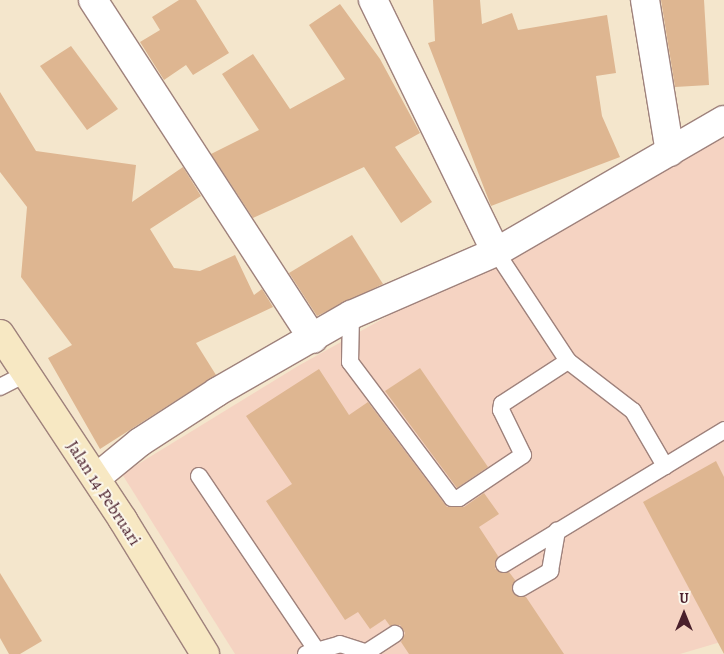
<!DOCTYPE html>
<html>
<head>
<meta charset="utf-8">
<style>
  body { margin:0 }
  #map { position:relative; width:724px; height:654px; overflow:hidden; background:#f4e6cc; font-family:Alegreya,serif }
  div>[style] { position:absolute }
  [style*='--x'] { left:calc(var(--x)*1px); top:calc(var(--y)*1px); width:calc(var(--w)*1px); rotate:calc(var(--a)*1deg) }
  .built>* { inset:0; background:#f5d3c2 }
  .building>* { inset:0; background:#deb691 }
  .roads { filter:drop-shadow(1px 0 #9f827c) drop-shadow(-1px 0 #9f827c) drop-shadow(0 1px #9f827c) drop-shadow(0 -1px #9f827c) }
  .lane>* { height:16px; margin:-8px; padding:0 8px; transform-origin:8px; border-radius:8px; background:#fff }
  .street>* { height:28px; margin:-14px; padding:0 14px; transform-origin:14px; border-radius:14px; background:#fff }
  .secondary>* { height:28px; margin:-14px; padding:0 14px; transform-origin:14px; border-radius:14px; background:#f7e8c3 }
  span { translate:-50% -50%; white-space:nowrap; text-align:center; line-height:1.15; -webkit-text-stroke:4px #fbf7ec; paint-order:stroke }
  .street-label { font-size:18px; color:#4a1f2b }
  .north { position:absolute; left:659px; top:589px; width:50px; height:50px; -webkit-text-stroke:4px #fbf7ec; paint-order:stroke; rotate:0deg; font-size:14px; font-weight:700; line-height:20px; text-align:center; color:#4a1f2b }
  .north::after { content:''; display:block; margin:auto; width:18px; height:22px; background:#4a1f2b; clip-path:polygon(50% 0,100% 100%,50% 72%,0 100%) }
</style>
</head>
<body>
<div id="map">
  <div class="built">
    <i style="clip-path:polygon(724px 129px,724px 641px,680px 654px,235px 654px,122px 474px,298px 366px)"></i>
  </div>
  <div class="building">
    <i style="clip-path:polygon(179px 0,196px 0,229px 53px,193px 75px,186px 65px,164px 80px,140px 42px,160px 30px,152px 17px)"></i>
    <i style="clip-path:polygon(433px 0,480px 0,482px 24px,512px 13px,518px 30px,607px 15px,616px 73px,596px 76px,602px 116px,620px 157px,491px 206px,428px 43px,435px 41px)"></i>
    <i style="clip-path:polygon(661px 0,704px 0,709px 85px,675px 87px)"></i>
    <i style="clip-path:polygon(340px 4px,380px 59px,420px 133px,395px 147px,432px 202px,401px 223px,364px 167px,253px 218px,211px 154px,259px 130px,222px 74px,253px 54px,290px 109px,345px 79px,309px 25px)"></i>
    <i style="clip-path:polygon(71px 46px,118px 109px,87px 130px,40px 66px)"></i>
    <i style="clip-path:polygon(0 92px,36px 151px,136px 165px,132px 202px,183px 167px,201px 196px,150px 229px,174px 268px,200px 271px,235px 255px,254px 295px,262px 289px,273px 307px,196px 343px,216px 375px,100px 449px,48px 358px,72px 345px,21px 277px,27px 207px,0 172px)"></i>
    <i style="clip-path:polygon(352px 235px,383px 284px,317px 316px,289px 273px)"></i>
    <i style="clip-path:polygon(420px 368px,488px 467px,457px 488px,385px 391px)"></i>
    <i style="clip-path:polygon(319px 369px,349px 415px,368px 402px,447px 507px,464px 507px,484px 493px,499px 514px,479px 527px,498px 556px,495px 569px,509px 572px,515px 580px,513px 593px,526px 597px,564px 654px,409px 654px,401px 642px,405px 633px,400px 625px,390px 626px,385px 619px,370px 629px,358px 612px,345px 620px,266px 501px,292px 484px,246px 416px)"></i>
    <i style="clip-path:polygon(716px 461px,724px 477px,724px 654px,643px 502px)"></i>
    <i style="clip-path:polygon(0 573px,42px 641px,20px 654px,9px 654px,0 638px)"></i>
  </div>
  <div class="roads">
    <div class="lane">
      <i style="--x:351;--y:315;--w:47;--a:91.2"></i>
      <i style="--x:350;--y:362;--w:170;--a:53.1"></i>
      <i style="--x:452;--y:498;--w:7;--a:0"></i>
      <i style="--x:459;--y:498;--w:77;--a:-33.9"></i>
      <i style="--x:523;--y:455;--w:50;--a:-116.1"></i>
      <i style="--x:501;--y:410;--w:6;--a:-81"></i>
      <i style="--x:502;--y:404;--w:79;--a:-33.1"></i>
      <i style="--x:568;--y:361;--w:131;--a:-123.4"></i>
      <i style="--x:568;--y:361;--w:82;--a:37.6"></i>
      <i style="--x:633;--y:411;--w:64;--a:59.8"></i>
      <i style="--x:0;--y:387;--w:28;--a:-27"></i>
      <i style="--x:199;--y:476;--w:207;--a:56"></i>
      <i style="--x:504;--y:564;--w:258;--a:-31.3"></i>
      <i style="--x:521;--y:588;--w:34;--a:-30"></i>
      <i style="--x:550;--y:571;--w:41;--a:-80.1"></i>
      <i style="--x:306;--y:654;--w:35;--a:-16"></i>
      <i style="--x:340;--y:644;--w:32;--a:18"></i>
      <i style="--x:364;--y:654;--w:37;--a:-33"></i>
    </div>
    <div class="street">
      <i style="--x:93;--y:0;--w:404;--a:57"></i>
      <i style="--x:373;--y:0;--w:280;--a:64"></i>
      <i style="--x:496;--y:252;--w:263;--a:-30.1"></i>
      <i style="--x:645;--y:0;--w:154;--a:80.7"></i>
      <i style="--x:96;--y:478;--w:57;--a:-39.3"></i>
      <i style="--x:140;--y:442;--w:92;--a:-33"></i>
      <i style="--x:217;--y:392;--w:155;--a:-29.9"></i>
      <i style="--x:351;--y:315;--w:158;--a:-23.5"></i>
    </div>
    <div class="secondary">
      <i style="--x:0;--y:334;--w:223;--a:56.5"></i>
      <i style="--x:123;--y:520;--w:157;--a:58.5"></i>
    </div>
  </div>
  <div class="street-label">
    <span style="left:104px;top:493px;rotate:57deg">Jalan 14 Pebruari</span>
  </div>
  <div class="north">U</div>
</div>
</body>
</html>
